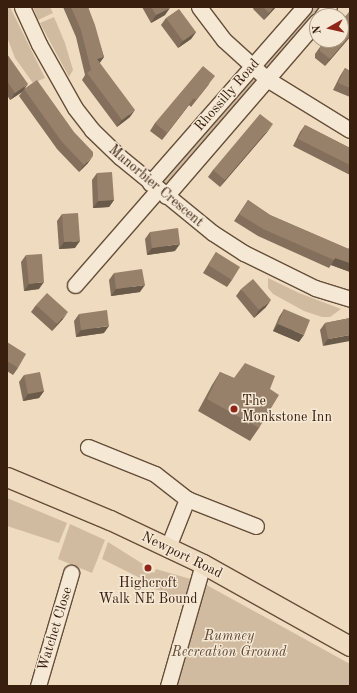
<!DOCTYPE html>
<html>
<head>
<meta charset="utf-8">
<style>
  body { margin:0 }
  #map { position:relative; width:357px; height:693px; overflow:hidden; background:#efdbbf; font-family:"Old Standard TT",serif }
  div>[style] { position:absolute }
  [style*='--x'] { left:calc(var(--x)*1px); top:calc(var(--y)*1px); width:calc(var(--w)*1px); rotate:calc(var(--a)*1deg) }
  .green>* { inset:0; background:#d0bba1 }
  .roads { filter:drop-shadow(1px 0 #664f3a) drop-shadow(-1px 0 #664f3a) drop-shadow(0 1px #664f3a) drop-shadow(0 -1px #664f3a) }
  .minor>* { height:15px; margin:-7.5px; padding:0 7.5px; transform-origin:7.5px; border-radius:7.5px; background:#f5e8d5 }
  .major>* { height:19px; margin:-9.5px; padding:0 9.5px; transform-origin:9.5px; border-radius:9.5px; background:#efdbbf }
  .wall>* { inset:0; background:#836f5b }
  .shaded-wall>* { inset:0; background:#6a5a4a }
  .building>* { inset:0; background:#98816a }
  .dots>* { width:11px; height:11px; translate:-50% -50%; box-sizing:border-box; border:2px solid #f5e8d5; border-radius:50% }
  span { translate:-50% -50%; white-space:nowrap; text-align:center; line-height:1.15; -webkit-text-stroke:3px #f5e8d5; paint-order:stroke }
  .street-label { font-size:14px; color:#39200e }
  .poi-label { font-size:14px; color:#39200e }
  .left { translate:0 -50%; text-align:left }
  .park-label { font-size:14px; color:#5f4733; font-style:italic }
  .frame { position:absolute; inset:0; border:8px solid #39200e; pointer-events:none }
  .north { position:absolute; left:309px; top:8px; width:40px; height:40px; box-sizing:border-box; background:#f5e8d5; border:1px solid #aa9885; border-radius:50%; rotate:262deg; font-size:11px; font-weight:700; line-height:16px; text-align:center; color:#39200e }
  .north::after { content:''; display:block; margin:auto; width:14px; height:18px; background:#8f2418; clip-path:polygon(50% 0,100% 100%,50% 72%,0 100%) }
</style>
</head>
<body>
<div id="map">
  <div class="green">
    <i style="clip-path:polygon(7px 7px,10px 7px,45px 78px,33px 83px,15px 58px,7px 37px)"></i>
    <i style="clip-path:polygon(33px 7px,50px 7px,53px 13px,38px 20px)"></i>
    <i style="clip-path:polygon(310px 7px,323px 7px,266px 69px,262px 65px)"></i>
    <i style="clip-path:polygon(54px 17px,65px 43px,73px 70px,69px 77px,40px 23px)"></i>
    <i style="clip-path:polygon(250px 77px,256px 81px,166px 185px,162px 184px,161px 179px)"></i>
    <i style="clip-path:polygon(268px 278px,299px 293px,341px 309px,330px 317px,322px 317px,304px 311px,273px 294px,268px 288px)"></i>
    <i style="clip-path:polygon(7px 498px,67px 523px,59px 543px,7px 526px)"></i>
    <i style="clip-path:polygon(70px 524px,105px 540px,92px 573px,58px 559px)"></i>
    <i style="clip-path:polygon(108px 542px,143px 564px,142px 567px,154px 573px,156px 569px,194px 580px,184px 603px,143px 583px,144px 580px,102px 559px)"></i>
    <i style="clip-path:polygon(203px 583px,350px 664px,350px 686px,174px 686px)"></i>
  </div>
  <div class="roads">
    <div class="minor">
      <i style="--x:22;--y:7;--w:41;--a:65.3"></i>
      <i style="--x:39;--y:44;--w:73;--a:60.6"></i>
      <i style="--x:75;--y:108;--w:28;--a:52"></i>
      <i style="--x:92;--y:130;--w:39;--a:44"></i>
      <i style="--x:120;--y:157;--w:120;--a:39.3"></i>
      <i style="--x:213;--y:233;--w:37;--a:33"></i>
      <i style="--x:244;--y:253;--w:79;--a:26.2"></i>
      <i style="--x:315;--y:288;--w:37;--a:17"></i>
      <i style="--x:199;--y:7;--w:41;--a:52.9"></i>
      <i style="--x:224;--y:40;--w:58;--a:42.2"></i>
      <i style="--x:267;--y:79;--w:97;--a:31.6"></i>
      <i style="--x:322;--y:16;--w:11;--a:-52"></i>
      <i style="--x:150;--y:183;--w:234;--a:-48.8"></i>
      <i style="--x:166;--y:196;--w:231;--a:-49.2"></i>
      <i style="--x:75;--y:285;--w:126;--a:-48.9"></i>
      <i style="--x:88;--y:447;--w:72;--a:21.9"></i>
      <i style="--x:155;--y:474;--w:41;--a:38"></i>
      <i style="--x:187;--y:499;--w:74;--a:21.4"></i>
      <i style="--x:168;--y:547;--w:52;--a:-68.4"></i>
      <i style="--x:38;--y:686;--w:118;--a:-73.7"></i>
      <i style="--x:168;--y:686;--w:127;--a:-74"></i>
    </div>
    <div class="major">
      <i style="--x:7;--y:477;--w:112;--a:22.7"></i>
      <i style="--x:110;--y:520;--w:103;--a:25.3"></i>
      <i style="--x:203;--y:564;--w:168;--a:29.2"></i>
    </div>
  </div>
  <div class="wall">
    <i style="clip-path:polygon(63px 7px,88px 7px,104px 57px,99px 63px,130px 117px,117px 127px,82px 80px,85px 75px,76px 37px)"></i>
    <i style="clip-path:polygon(142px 7px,169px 7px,165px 15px,151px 23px)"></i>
    <i style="clip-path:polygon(254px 7px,276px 7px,264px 20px,253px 9px)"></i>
    <i style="clip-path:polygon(350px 11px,350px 37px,325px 66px,315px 58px,315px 54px,320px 47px)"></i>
    <i style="clip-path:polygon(166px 18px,196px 32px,191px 39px,178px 48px,161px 25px)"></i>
    <i style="clip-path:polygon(7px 54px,25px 88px,88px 163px,79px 172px,57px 149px,19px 96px,22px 92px,10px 100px,7px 95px)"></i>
    <i style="clip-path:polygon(345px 68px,350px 71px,350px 97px,333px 90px,340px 76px)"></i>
    <i style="clip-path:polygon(210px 83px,191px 107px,189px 105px,162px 140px,150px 131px,155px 123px)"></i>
    <i style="clip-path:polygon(305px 125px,350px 148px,350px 175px,293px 146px,300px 132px)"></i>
    <i style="clip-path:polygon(268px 131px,220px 187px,208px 177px,213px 170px)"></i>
    <i style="clip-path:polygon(97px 173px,114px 200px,109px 207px,93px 208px,92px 180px)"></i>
    <i style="clip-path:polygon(248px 200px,270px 215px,348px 249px,350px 247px,350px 272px,331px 265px,329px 268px,258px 236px,234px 221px)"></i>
    <i style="clip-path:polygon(62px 214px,75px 248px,59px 249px,57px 221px)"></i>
    <i style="clip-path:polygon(150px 232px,175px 251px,147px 255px,145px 239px)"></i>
    <i style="clip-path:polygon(216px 252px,232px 280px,227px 287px,203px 273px)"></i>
    <i style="clip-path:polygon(26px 255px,39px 289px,24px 291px,21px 262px)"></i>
    <i style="clip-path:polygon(114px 273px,140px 292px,111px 296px,109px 280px)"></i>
    <i style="clip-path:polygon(241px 289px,266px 307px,254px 318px,236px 296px)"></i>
    <i style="clip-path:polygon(36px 305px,63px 319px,52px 331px,31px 312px)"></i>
    <i style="clip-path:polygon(284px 309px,299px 342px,273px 331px,279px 317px)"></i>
    <i style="clip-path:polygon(79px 314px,104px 333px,76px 337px,74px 321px)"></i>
    <i style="clip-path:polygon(350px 318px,323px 346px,320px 330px,325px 323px)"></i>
    <i style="clip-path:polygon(7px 342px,18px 368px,13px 375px,7px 371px)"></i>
    <i style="clip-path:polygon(220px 372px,234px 378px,270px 389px,259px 428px,250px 441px,198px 411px,212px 385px)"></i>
    <i style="clip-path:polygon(24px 375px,44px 391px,39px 398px,23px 401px,19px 382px)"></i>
  </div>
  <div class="shaded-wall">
    <i style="clip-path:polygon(274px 7px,276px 7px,264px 20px,269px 13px)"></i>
    <i style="clip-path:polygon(170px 8px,165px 15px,151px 23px,156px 15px)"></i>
    <i style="clip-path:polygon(196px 32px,191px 39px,178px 48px,183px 41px)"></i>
    <i style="clip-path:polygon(350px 36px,350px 37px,325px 66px,330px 59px)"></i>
    <i style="clip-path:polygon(104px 57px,99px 64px,97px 59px)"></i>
    <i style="clip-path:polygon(28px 84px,22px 92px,10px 100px,15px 93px)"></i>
    <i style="clip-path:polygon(194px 98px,189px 105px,162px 140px,167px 133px)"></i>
    <i style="clip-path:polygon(135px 110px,130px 117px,117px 127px,122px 120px)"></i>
    <i style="clip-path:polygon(273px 124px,268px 131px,220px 187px,225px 180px)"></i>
    <i style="clip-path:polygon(93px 156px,88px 163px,79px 172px,84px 165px)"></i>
    <i style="clip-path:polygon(114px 200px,109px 207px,93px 208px,98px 201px)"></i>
    <i style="clip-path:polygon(80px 241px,75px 248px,59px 249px,64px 242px)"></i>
    <i style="clip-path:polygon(180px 244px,175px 251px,147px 255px,152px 248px)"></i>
    <i style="clip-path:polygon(335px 258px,350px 263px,350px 272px,331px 265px)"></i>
    <i style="clip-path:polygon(44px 282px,39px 289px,24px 291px,29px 284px)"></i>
    <i style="clip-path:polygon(145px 285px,140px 292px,111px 296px,116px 289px)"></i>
    <i style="clip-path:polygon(271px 300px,266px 307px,254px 318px,259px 310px)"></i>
    <i style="clip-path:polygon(68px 312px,63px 319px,52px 331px,57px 324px)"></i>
    <i style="clip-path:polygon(278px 324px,304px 335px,299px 342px,273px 331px)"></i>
    <i style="clip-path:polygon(109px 326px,104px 333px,76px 337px,81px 330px)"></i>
    <i style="clip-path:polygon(350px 335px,350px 341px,323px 346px,328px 339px)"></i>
    <i style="clip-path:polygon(44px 391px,39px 398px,23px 401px,28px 394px)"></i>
  </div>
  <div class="building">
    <i style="clip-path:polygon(71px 7px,88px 7px,95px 25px,104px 57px,97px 59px,135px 110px,122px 120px,87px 73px,91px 70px,81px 30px)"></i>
    <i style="clip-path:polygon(151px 7px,169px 7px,170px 8px,156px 15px)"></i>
    <i style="clip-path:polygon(263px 7px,274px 7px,269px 13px)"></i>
    <i style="clip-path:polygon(179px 9px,196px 32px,183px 41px,166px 18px)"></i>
    <i style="clip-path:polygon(350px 11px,350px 36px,330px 59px,320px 51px,320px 47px,326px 40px,341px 40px,341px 22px)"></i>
    <i style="clip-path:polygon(7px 54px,28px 84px,15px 93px,7px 81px)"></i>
    <i style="clip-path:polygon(203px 66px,215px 76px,196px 100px,194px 98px,167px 133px,155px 123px)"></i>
    <i style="clip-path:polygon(345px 68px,350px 71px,350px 88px,338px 83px)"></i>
    <i style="clip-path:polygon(37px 80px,74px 132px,93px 152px,93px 156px,84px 165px,62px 142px,24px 89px)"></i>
    <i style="clip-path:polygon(260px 114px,273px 124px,225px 180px,213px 170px)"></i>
    <i style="clip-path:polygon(305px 125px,350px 148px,350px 165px,298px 139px)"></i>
    <i style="clip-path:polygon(112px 172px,114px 200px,98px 201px,97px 173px)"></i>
    <i style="clip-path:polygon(248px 200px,270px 215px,349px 249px,350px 247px,350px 263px,335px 258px,334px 260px,263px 229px,239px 214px)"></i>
    <i style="clip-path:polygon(78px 213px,80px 241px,64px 242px,62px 214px)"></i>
    <i style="clip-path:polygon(178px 228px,180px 244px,152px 248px,150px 232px)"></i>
    <i style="clip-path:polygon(216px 252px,240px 267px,232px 280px,208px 265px)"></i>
    <i style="clip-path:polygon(42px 254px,44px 282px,29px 284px,26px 255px)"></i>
    <i style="clip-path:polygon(142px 269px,145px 285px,116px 289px,114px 273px)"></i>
    <i style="clip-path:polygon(253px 279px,271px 300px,259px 310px,241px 289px)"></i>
    <i style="clip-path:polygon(47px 293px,68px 312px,57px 324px,36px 305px)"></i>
    <i style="clip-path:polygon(284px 309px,310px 320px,304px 335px,278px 324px)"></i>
    <i style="clip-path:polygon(107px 310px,109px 326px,81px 330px,79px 314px)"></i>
    <i style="clip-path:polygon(350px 318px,350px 335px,328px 339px,325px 323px)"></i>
    <i style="clip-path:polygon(7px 342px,26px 354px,18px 368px,7px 361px)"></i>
    <i style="clip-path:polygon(245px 363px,275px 376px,270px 389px,279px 395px,259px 428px,207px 399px,220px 372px,234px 378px)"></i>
    <i style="clip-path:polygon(40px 372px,44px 391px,28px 394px,24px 375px)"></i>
  </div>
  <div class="dots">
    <i style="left:234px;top:409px;background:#8f2418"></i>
    <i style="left:148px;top:568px;background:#8f2418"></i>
  </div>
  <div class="street-label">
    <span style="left:227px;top:95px;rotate:-49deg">Rhossilly Road</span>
    <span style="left:156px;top:186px;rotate:40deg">Manorbier Crescent</span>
    <span style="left:182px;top:555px;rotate:26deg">Newport Road</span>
    <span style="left:55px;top:629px;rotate:-73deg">Watchet Close</span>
  </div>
  <div class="poi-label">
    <span class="left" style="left:242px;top:409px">The<br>Monkstone Inn</span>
    <span style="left:148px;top:591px">Highcroft<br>Walk NE Bound</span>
  </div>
  <div class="park-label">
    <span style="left:229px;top:644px">Rumney<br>Recreation Ground</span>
  </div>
  <div class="frame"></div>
  <div class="north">N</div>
</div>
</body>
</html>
